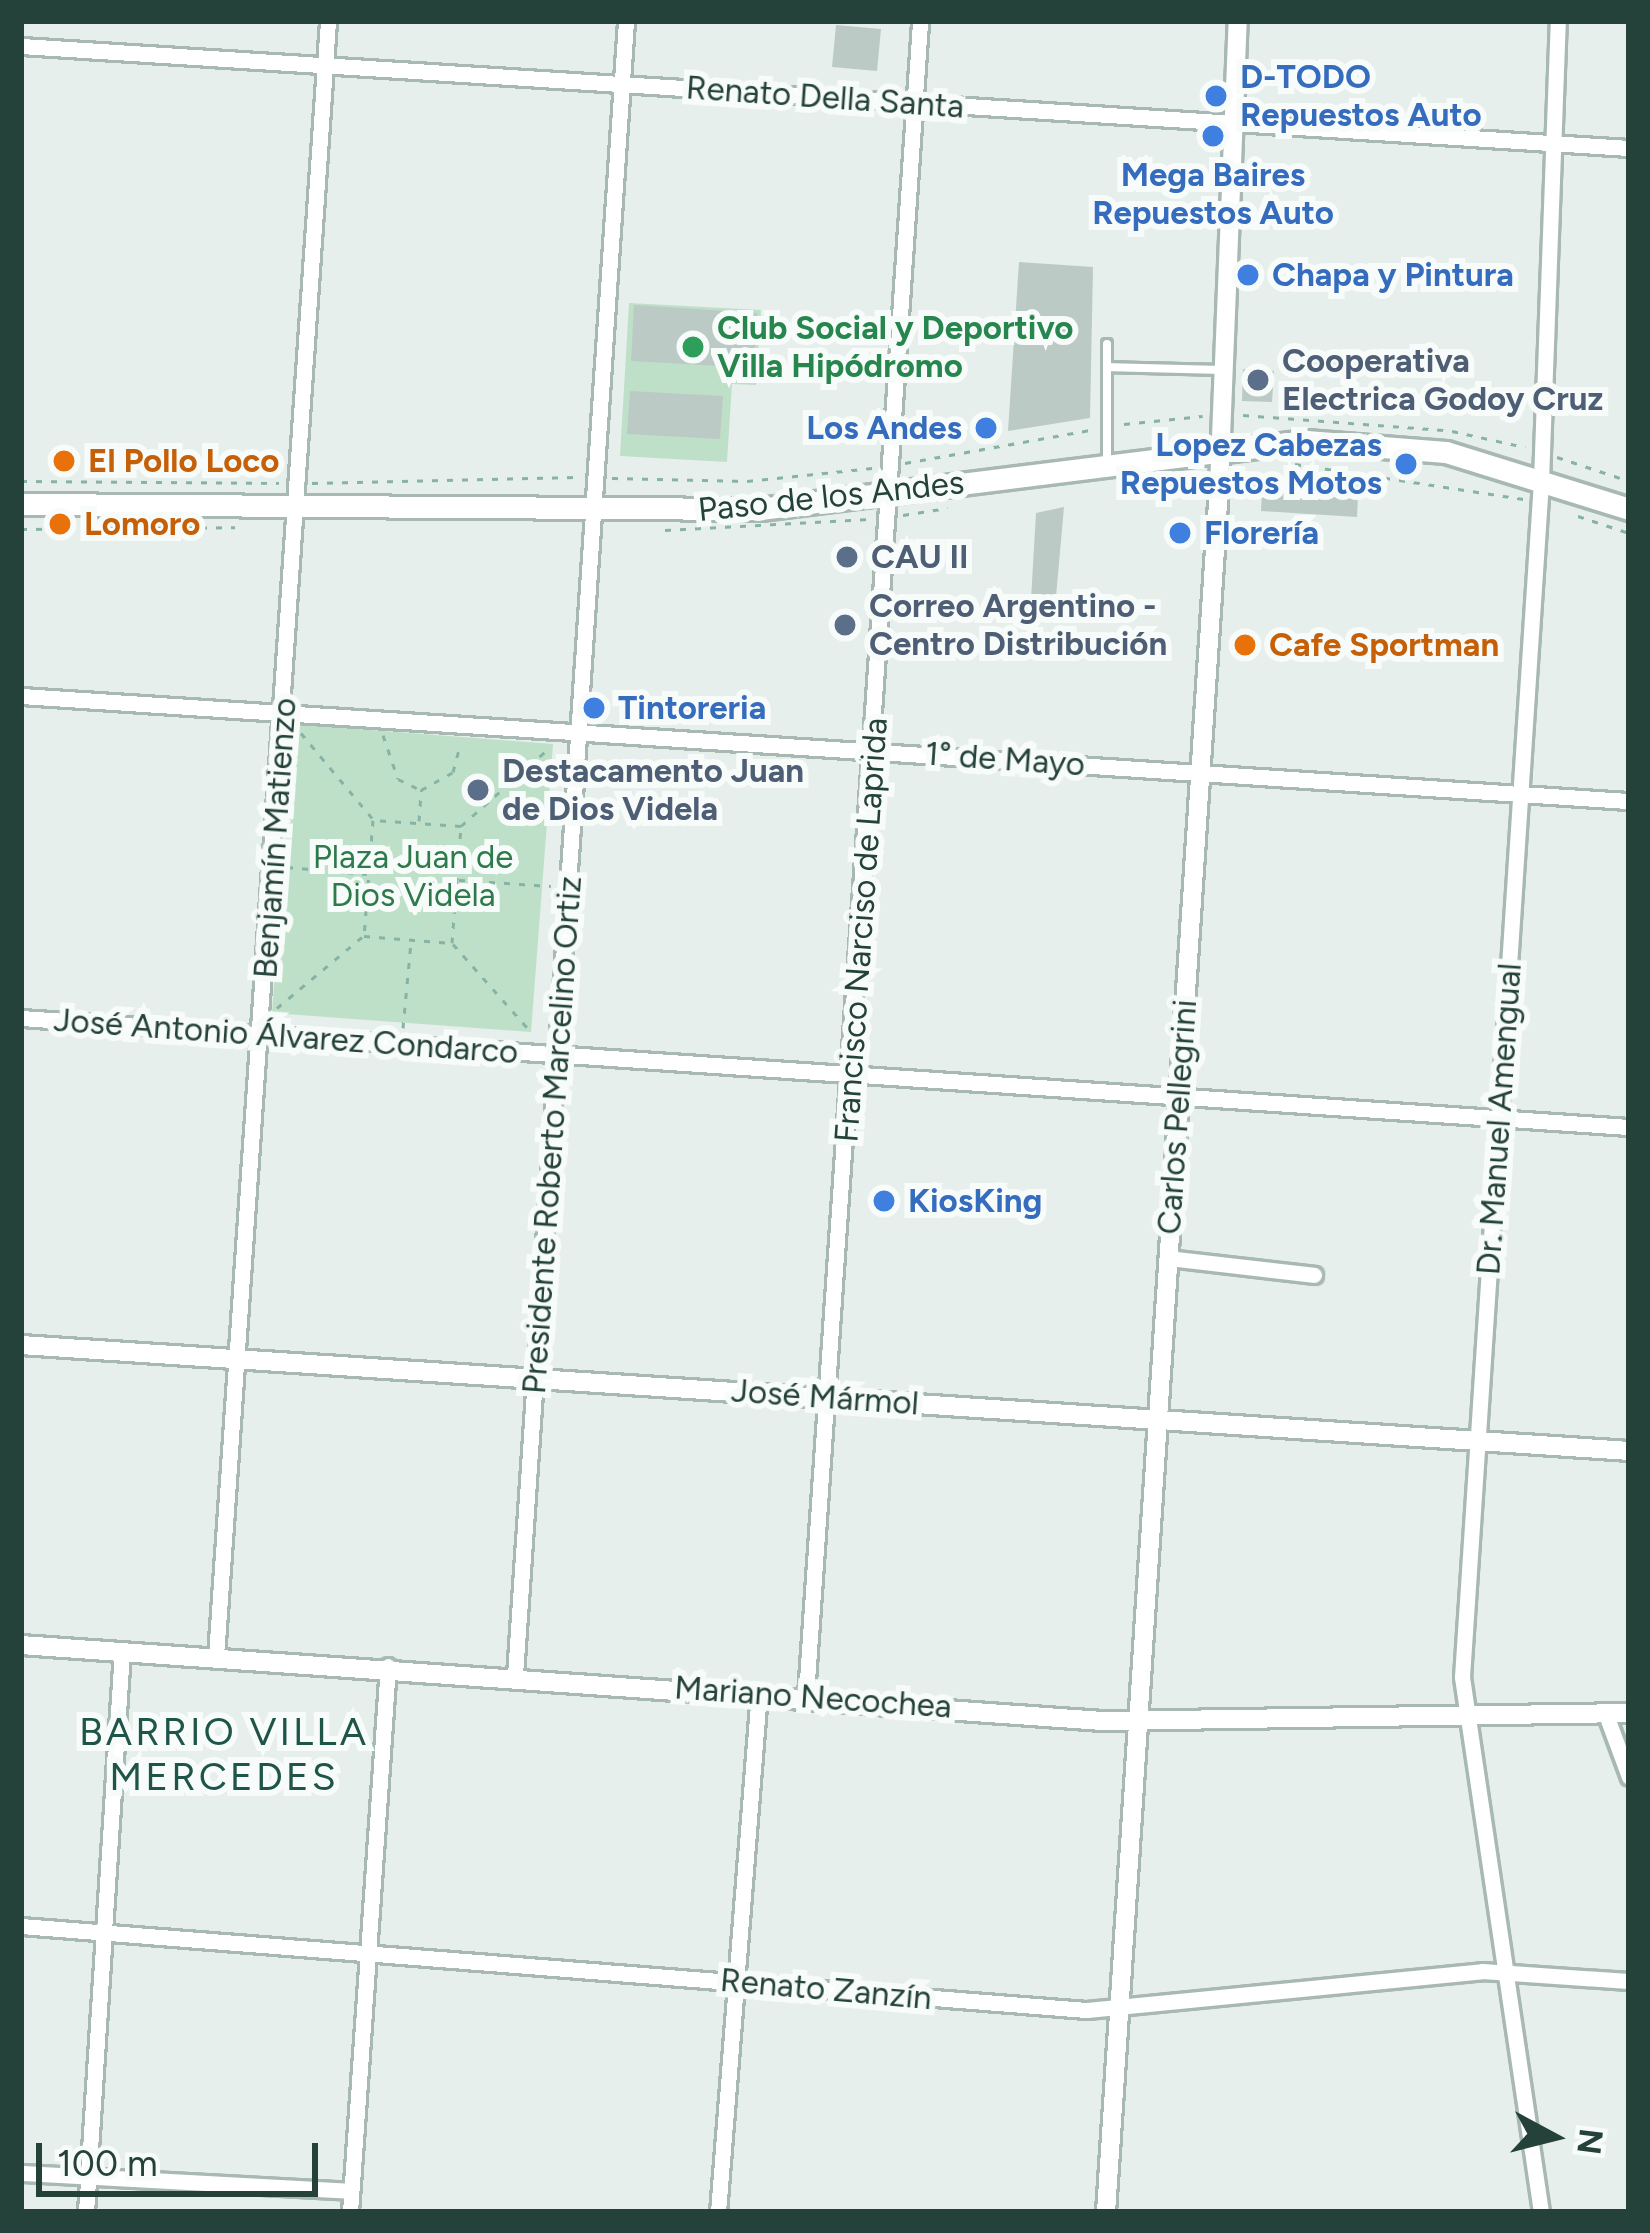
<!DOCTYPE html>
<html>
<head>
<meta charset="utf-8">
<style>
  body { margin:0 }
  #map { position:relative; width:1650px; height:2233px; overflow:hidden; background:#e6efeb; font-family:Figtree,sans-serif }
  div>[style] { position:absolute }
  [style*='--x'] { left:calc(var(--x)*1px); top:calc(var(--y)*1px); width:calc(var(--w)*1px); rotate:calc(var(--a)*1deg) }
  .green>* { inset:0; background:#bfe0c8 }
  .building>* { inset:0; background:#bbcac4 }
  .path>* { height:3px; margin-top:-1.5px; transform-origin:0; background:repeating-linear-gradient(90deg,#86b3a5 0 6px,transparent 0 15px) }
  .roads { filter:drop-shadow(3px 0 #a8b8b2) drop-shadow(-3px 0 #a8b8b2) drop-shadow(0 3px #a8b8b2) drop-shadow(0 -3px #a8b8b2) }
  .service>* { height:8px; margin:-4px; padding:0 4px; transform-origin:4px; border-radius:4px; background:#fff }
  .minor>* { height:15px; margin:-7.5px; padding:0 7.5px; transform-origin:7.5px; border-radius:7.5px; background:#fff }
  .tertiary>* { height:18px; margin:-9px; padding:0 9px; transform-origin:9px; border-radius:9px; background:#fff }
  .secondary>* { height:21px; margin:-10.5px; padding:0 10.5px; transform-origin:10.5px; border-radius:10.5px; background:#fff }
  .dots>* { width:33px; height:33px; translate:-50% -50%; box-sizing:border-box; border:6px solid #f7fbf9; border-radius:50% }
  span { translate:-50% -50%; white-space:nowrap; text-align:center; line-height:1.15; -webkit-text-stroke:12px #f7fbf9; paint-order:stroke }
  .shop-label { font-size:33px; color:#366cbe; font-weight:700 }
  .left { translate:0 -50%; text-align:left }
  .right { translate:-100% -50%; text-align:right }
  .street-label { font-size:33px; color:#24423a }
  .leisure-label { font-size:33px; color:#27864d; font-weight:700 }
  .service-label { font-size:33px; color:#4e5e75; font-weight:700 }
  .food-label { font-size:33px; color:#c56008; font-weight:700 }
  .park-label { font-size:33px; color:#2d7a4b }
  .quarter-label { font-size:39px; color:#1f5548; letter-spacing:3px }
  .frame { position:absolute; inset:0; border:24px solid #24423a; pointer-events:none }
  .north { position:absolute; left:1494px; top:2077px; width:120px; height:120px; -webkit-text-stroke:9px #f7fbf9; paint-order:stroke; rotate:97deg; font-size:33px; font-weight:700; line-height:48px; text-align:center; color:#24423a }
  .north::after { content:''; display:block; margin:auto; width:42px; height:54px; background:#24423a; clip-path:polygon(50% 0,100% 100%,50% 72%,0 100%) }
  .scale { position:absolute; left:36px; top:2143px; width:282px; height:54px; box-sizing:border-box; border:6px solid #24423a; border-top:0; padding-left:15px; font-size:36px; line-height:42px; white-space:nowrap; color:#24423a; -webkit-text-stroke:9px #f7fbf9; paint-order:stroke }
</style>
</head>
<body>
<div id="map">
  <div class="green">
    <i style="clip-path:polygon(629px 303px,761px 310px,756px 385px,732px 384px,727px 462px,620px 456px)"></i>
    <i style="clip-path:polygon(294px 724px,553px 744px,531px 1032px,272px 1013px)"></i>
  </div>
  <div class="building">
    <i style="clip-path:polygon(836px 25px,881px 29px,877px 71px,832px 67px)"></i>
    <i style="clip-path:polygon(1019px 262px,1093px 267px,1090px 418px,1008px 431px)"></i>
    <i style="clip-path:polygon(634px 305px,757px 313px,754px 368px,631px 361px)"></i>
    <i style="clip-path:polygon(1243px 369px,1274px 371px,1272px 402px,1242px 401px)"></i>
    <i style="clip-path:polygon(630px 391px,723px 396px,720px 439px,627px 434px)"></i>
    <i style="clip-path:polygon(1262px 490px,1358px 495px,1357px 517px,1261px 511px)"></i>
    <i style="clip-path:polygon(1064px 507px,1054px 619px,1030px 617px,1036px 513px)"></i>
  </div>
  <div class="path">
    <i style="--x:1243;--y:415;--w:201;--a:4.3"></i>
    <i style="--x:1124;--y:424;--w:79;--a:-5.8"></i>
    <i style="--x:1452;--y:431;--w:75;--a:12.4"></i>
    <i style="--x:1557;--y:457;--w:76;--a:18.4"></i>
    <i style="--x:905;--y:463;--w:188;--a:-10.1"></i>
    <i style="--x:1295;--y:464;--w:231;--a:8.7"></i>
    <i style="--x:612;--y:478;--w:135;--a:1.3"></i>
    <i style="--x:747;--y:481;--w:126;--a:-5.9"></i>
    <i style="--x:21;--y:481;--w:258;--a:0.4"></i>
    <i style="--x:312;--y:483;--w:266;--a:-1.3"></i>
    <i style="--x:903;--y:515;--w:45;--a:-9"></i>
    <i style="--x:1578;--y:516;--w:54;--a:18.4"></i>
    <i style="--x:21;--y:529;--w:214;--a:-0.5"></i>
    <i style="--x:665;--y:530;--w:205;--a:-3.1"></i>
    <i style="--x:301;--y:733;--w:111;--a:50.1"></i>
    <i style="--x:383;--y:735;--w:46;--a:71.2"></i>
    <i style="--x:398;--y:779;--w:25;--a:26"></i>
    <i style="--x:421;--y:790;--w:37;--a:-29"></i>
    <i style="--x:453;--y:772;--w:28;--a:-75"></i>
    <i style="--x:419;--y:821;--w:31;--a:-86"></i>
    <i style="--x:461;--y:826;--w:88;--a:-176.1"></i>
    <i style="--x:373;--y:820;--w:116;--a:94.4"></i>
    <i style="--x:364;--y:936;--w:88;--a:4.5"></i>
    <i style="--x:452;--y:943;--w:117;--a:-85.6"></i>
    <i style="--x:461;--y:826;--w:115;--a:-41.5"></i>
    <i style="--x:287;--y:867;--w:80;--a:5"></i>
    <i style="--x:459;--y:880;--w:92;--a:3.7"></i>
    <i style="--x:453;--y:944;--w:118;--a:48.4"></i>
    <i style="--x:277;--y:1008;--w:111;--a:-39.9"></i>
    <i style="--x:403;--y:1028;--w:87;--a:-84.7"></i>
  </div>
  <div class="roads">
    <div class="service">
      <i style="--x:1107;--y:367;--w:111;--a:1.5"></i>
      <i style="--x:1107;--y:460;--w:116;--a:-90"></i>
    </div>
    <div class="minor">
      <i style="--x:21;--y:46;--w:1611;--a:3.63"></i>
      <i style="--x:21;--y:696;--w:1611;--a:3.74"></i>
      <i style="--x:21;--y:1018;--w:1612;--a:3.88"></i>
      <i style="--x:1168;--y:1258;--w:147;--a:6.6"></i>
      <i style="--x:216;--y:1656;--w:1639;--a:-86.08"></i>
      <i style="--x:515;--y:1675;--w:1658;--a:-86.16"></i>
      <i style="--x:806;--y:1695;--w:1678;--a:-86.1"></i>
      <i style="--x:1605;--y:1712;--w:69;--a:69.7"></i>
      <i style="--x:21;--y:1926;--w:1069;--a:4.51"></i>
      <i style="--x:1087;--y:2010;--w:397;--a:-5.6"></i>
      <i style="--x:1482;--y:1971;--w:147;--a:3.9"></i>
      <i style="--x:21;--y:2173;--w:330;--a:3.1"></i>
      <i style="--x:86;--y:2212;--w:562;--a:-86.33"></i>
      <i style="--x:350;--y:2212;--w:547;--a:-86.02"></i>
      <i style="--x:718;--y:2212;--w:522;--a:-85.49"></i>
      <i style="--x:1541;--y:2212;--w:541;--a:-98.4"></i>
      <i style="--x:1462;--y:1677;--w:1200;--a:-86.22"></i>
      <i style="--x:1541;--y:480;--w:459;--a:-87.9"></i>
    </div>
    <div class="tertiary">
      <i style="--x:21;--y:1345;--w:1611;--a:3.77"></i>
      <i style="--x:21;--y:1645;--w:1085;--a:4.02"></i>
      <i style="--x:1103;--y:1721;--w:526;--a:-0.87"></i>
      <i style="--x:1106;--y:2212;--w:1729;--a:-86.25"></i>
      <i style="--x:1219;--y:487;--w:466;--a:-87.7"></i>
    </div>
    <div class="secondary">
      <i style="--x:21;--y:504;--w:739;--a:0.39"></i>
      <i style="--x:760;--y:509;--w:550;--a:-7.1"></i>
      <i style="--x:1306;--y:441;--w:140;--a:4.5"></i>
      <i style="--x:1446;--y:452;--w:192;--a:17.3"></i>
    </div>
  </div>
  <div class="dots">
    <i style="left:1216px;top:96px;background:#3f7fe0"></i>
    <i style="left:1213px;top:136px;background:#3f7fe0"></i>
    <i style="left:1248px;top:275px;background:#3f7fe0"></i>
    <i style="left:693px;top:347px;background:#2e9e5b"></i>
    <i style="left:1258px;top:380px;background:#5c6f8a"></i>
    <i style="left:986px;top:428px;background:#3f7fe0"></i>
    <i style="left:64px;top:461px;background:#e8710a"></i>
    <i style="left:1406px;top:464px;background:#3f7fe0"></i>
    <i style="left:60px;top:524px;background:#e8710a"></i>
    <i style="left:1180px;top:533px;background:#3f7fe0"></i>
    <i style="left:847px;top:557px;background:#5c6f8a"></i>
    <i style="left:845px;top:625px;background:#5c6f8a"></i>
    <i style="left:1245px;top:645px;background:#e8710a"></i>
    <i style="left:594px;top:708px;background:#3f7fe0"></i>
    <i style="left:478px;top:790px;background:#5c6f8a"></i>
    <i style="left:884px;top:1201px;background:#3f7fe0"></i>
  </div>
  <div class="shop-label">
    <span class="left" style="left:1240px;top:96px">D-TODO<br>Repuestos Auto</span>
    <span style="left:1213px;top:194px">Mega Baires<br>Repuestos Auto</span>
    <span class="left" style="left:1272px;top:275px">Chapa y Pintura</span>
    <span class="right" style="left:962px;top:428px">Los Andes</span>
    <span class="right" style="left:1382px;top:464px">Lopez Cabezas<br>Repuestos Motos</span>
    <span class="left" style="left:1204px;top:533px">Florería</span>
    <span class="left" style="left:618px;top:708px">Tintoreria</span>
    <span class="left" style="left:908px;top:1201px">KiosKing</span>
  </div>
  <div class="street-label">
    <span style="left:825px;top:97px;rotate:4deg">Renato Della Santa</span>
    <span style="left:831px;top:496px;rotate:-6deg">Paso de los Andes</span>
    <span style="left:1005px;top:759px;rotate:4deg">1° de Mayo</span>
    <span style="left:275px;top:838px;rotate:-86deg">Benjamín Matienzo</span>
    <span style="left:861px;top:930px;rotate:-86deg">Francisco Narciso de Laprida</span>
    <span style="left:286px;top:1036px;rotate:4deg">José Antonio Álvarez Condarco</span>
    <span style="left:1177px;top:1117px;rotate:-86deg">Carlos Pellegrini</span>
    <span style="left:1499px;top:1119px;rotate:-86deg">Dr. Manuel Amengual</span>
    <span style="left:552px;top:1135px;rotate:-86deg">Presidente Roberto Marcelino Ortiz</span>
    <span style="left:825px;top:1397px;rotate:4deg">José Mármol</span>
    <span style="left:813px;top:1697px;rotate:4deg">Mariano Necochea</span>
    <span style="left:826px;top:1989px;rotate:5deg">Renato Zanzín</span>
  </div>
  <div class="leisure-label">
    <span class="left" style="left:717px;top:347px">Club Social y Deportivo<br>Villa Hipódromo</span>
  </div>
  <div class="service-label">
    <span class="left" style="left:1282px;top:380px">Cooperativa<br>Electrica Godoy Cruz</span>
    <span class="left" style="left:871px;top:557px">CAU II</span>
    <span class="left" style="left:869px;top:625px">Correo Argentino -<br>Centro Distribución</span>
    <span class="left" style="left:502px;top:790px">Destacamento Juan<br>de Dios Videla</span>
  </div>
  <div class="food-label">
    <span class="left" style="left:88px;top:461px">El Pollo Loco</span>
    <span class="left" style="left:84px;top:524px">Lomoro</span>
    <span class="left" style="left:1269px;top:645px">Cafe Sportman</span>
  </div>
  <div class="park-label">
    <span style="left:413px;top:876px">Plaza Juan de<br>Dios Videla</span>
  </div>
  <div class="quarter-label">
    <span style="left:224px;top:1755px">BARRIO VILLA<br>MERCEDES</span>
  </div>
  <div class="frame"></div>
  <div class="north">N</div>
  <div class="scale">100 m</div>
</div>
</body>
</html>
